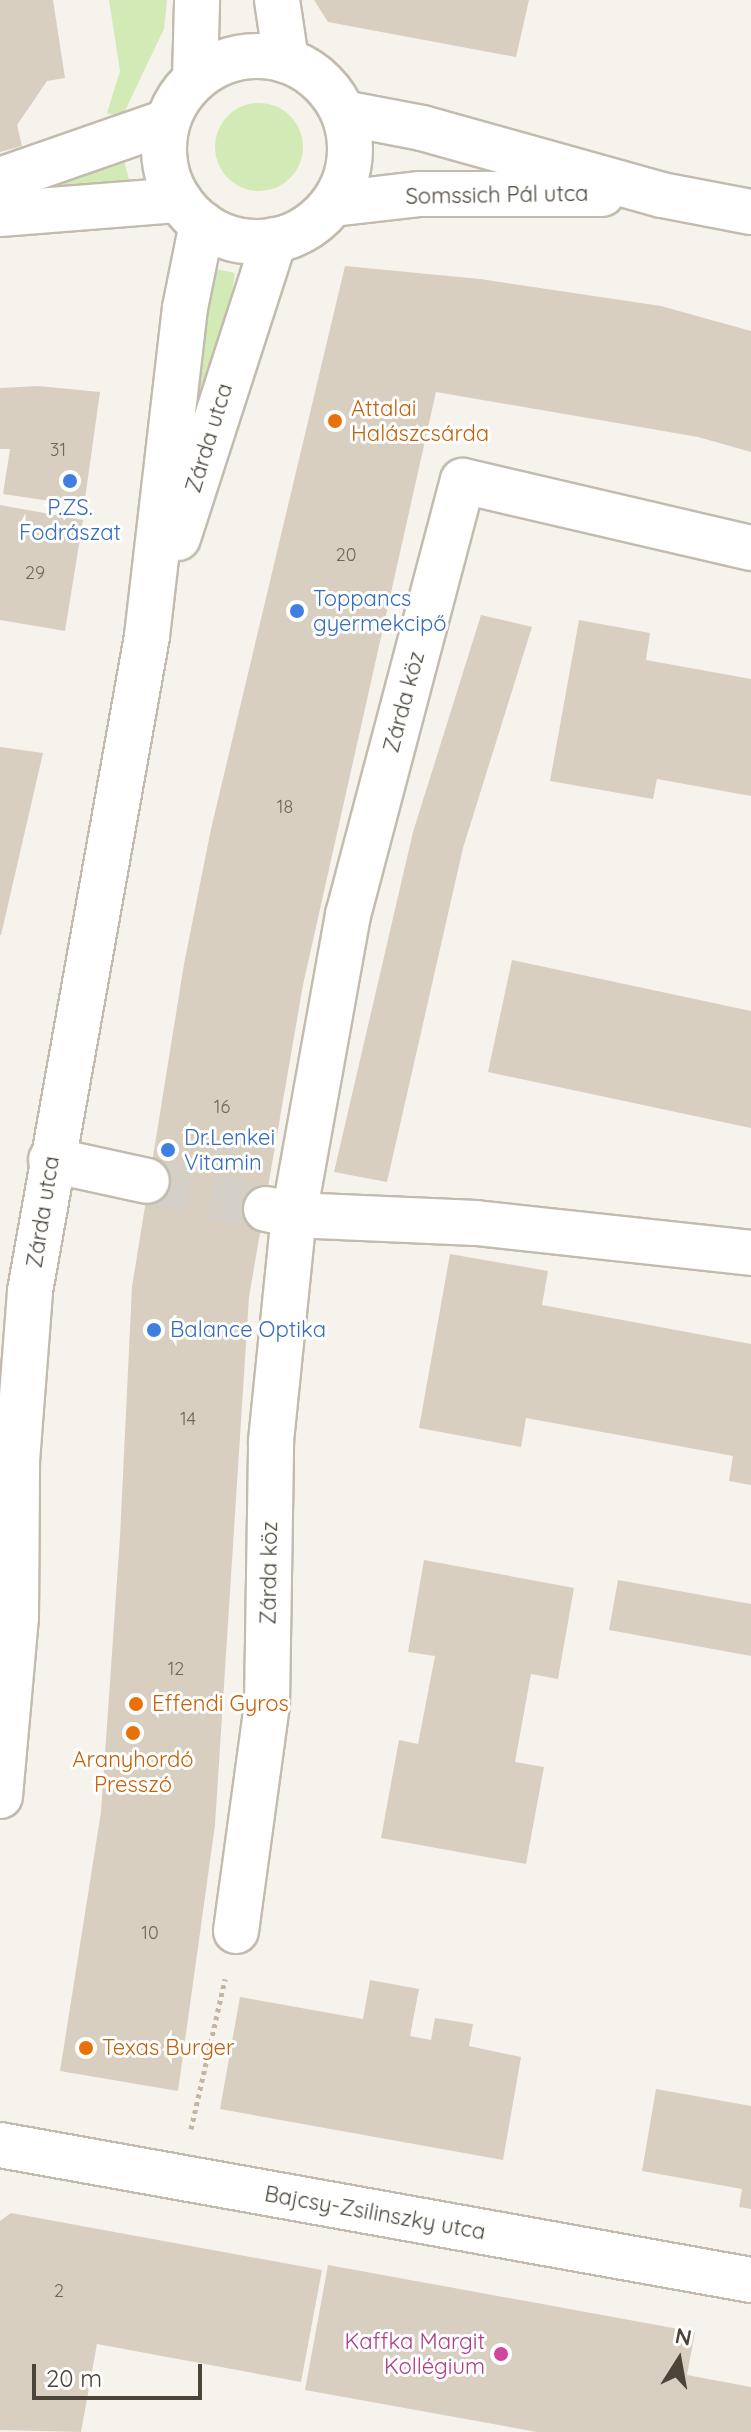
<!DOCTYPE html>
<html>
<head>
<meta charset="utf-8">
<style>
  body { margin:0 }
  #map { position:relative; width:751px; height:2432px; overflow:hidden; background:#f6f3ec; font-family:Quicksand,sans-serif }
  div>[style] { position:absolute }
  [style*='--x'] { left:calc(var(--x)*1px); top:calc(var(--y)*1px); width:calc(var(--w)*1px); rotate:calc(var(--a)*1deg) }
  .green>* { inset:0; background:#d2eab5 }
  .round { border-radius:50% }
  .building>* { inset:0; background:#d8cfc1 }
  .minor-tunnel>* { height:44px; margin-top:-22px; transform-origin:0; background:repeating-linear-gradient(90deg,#d4d0c8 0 44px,transparent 0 66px) }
  .path>* { height:5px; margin-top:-2.5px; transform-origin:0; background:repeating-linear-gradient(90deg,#c4b79f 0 4px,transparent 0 8px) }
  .roads { filter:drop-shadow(2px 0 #c2bbae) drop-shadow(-2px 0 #c2bbae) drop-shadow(0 2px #c2bbae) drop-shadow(0 -2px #c2bbae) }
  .minor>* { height:44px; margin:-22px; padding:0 22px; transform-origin:22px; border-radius:22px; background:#fff }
  .minor>.ring { margin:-22px; padding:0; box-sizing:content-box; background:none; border:44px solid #fff; border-radius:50% }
  .dots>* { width:22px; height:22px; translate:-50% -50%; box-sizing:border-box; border:4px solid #fff; border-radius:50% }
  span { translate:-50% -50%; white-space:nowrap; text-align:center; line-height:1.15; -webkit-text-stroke:6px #fff; paint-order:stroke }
  .number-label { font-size:18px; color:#6e675b }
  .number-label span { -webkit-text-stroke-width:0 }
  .street-label { font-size:22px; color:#4b4439 }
  .food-label { font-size:22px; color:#c56008 }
  .left { translate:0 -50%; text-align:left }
  .shop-label { font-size:22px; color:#366cbe }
  .hotel-label { font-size:22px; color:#b23c85 }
  .right { translate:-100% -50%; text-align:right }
  .north { position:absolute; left:639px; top:2320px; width:80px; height:80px; -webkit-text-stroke:6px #fff; paint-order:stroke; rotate:11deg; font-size:22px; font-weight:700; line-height:32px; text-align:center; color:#4b4439 }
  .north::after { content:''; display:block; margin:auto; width:28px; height:36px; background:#4b4439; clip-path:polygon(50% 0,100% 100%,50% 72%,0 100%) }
  .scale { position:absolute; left:32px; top:2364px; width:170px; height:36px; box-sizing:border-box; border:4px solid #4b4439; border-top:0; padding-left:10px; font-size:24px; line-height:28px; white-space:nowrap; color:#4b4439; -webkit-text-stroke:6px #fff; paint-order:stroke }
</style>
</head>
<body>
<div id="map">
  <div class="green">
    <i style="clip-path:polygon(109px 0,167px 0,164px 29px,122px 117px,107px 113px,120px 71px)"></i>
    <i class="round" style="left:215px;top:103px;width:88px;height:88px"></i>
    <i style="clip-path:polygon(124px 160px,131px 188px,26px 201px,24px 188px)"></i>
    <i style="clip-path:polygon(210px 268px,235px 273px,228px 317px,202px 406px,189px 404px)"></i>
  </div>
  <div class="building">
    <i style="clip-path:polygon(0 0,53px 0,65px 78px,47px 81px,17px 125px,22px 146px,0 152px)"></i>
    <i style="clip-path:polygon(314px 0,529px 0,516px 57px,328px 22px)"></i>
    <i style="clip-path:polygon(345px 266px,480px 279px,661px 306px,751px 331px,751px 452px,698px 437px,436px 392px,303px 985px,249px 1297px,215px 1825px,178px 2091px,60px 2071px,101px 1812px,120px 1537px,132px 1287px,184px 964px,211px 829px)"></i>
    <i style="clip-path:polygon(38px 386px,100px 392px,84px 506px,3px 494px,10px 449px,0 449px,0 388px)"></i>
    <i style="clip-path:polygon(0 505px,83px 520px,65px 631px,0 620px)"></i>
    <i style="clip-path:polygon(481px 615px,532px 627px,463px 848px,387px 1182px,334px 1172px,413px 832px)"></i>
    <i style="clip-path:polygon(579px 620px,650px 633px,646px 660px,751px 679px,751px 796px,657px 779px,653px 799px,550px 781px)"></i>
    <i style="clip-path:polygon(0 747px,43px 753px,1px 935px,0 935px)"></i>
    <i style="clip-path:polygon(512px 960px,751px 1011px,751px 1128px,488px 1072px)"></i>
    <i style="clip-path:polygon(450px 1254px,548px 1271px,542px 1305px,751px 1344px,751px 1485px,729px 1481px,733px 1456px,526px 1418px,521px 1447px,419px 1428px)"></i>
    <i style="clip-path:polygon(424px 1560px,574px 1588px,558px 1679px,531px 1674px,515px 1762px,544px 1767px,526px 1864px,381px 1838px,399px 1740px,418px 1744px,435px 1656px,408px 1652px)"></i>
    <i style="clip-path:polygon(618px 1580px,751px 1604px,751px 1656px,609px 1630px)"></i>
    <i style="clip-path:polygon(370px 1980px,419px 1989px,410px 2036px,431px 2040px,435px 2018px,473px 2024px,469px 2046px,521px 2057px,503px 2160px,220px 2109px,240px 1997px,363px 2019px)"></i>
    <i style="clip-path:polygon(656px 2089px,751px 2106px,751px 2209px,739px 2207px,742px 2189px,642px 2171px)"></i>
    <i style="clip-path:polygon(11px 2213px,322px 2270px,301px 2382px,97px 2344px,81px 2432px,0 2430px,0 2221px)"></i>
    <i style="clip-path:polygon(328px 2265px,695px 2332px,687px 2375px,751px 2387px,751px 2432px,537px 2432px,305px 2390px)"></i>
  </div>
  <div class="minor-tunnel">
    <i style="--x:147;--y:1181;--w:120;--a:13"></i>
  </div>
  <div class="path">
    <i style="--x:191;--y:2129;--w:154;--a:-77.2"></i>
  </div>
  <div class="roads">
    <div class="minor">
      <i style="--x:277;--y:0;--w:61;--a:81.5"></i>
      <i class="ring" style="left:164px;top:56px;width:142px;height:142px"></i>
      <i style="--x:195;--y:79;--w:79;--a:-88.5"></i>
      <i style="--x:344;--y:113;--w:79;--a:10.9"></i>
      <i style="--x:422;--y:128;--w:249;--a:15.6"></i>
      <i style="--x:662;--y:195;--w:91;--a:10.8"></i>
      <i style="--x:0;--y:180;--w:177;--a:-19.2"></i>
      <i style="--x:333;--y:204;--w:88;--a:-6.6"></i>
      <i style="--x:420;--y:194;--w:182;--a:0"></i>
      <i style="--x:0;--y:214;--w:180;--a:-4.5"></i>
      <i style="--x:178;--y:538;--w:313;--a:-72.1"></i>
      <i style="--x:51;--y:1160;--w:98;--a:12.3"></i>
      <i style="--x:266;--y:1209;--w:29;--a:12"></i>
      <i style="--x:294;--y:1215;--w:182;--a:2.5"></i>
      <i style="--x:476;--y:1223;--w:277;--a:6.2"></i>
      <i style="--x:0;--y:1796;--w:180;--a:-84.9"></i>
      <i style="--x:16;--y:1617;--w:156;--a:-89.6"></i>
      <i style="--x:17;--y:1461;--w:170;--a:-85.6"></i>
      <i style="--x:30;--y:1291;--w:665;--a:-79.87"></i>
      <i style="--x:147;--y:636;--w:330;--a:-83.4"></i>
      <i style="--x:185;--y:308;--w:86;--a:-78.6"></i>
      <i style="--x:236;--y:1931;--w:229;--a:-82.2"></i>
      <i style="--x:267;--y:1704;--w:263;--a:-89.1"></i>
      <i style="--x:271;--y:1441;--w:227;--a:-84.2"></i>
      <i style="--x:294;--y:1215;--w:305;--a:-79.8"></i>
      <i style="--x:348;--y:915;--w:449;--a:-75.2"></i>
      <i style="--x:463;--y:481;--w:296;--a:13.1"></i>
      <i style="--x:0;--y:2145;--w:763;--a:10.19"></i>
    </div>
  </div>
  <div class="dots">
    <i style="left:335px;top:421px;background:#e8710a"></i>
    <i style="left:70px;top:481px;background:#3f7fe0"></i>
    <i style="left:297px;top:611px;background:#3f7fe0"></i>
    <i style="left:168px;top:1150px;background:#3f7fe0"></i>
    <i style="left:154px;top:1330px;background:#3f7fe0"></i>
    <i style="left:136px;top:1704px;background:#e8710a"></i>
    <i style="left:133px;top:1733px;background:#e8710a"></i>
    <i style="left:86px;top:2048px;background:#e8710a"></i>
    <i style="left:501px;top:2354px;background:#d1479c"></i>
  </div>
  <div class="number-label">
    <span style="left:58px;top:450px">31</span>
    <span style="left:346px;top:555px">20</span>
    <span style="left:35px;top:573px">29</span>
    <span style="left:285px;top:807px">18</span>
    <span style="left:222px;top:1107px">16</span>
    <span style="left:188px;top:1419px">14</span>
    <span style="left:176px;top:1669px">12</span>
    <span style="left:150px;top:1933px">10</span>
    <span style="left:59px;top:2291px">2</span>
  </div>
  <div class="street-label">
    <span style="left:497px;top:195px;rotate:-1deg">Somssich Pál utca</span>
    <span style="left:209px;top:438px;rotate:-73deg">Zárda utca</span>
    <span style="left:404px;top:702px;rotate:-75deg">Zárda köz</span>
    <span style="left:43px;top:1212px;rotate:-81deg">Zárda utca</span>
    <span style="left:269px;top:1573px;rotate:-89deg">Zárda köz</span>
    <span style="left:375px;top:2213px;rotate:10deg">Bajcsy-Zsilinszky utca</span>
  </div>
  <div class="food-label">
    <span class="left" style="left:351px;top:421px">Attalai<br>Halászcsárda</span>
    <span class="left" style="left:152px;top:1704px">Effendi Gyros</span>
    <span style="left:133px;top:1772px">Aranyhordó<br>Presszó</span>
    <span class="left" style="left:102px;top:2048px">Texas Burger</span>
  </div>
  <div class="shop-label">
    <span style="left:70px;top:520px">P.ZS.<br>Fodrászat</span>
    <span class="left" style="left:313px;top:611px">Toppancs<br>gyermekcipő</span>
    <span class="left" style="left:184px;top:1150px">Dr.Lenkei<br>Vitamin</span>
    <span class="left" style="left:170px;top:1330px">Balance Optika</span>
  </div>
  <div class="hotel-label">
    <span class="right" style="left:485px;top:2354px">Kaffka Margit<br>Kollégium</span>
  </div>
  <div class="north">N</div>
  <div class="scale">20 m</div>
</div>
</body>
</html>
